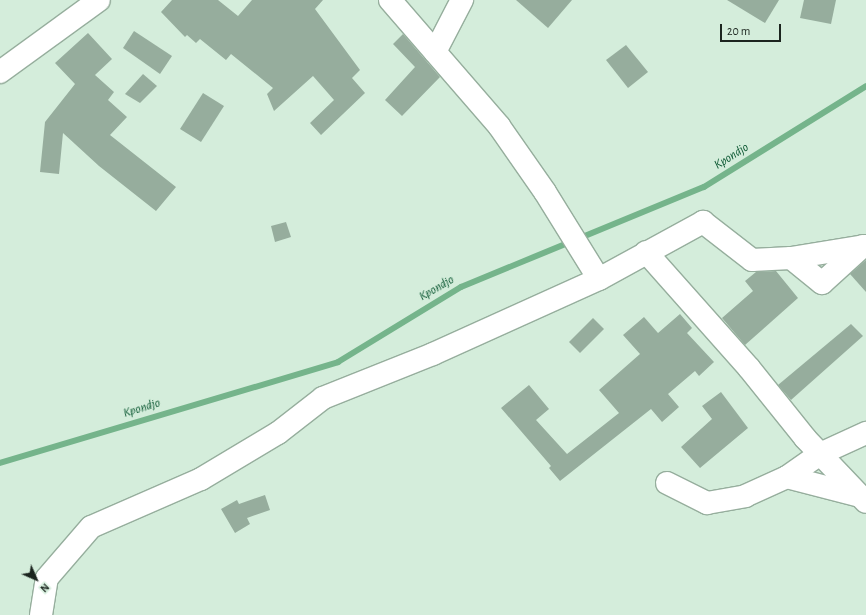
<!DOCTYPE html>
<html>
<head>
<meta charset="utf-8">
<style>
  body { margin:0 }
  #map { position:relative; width:866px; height:615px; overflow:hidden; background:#d4eddb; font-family:"Alegreya Sans",sans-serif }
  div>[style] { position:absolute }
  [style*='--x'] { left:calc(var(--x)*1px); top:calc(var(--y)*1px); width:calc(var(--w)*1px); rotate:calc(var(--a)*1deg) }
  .stream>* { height:6px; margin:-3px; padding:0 3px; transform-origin:3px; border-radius:3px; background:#75b48b }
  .building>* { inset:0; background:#96ad9d }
  .roads { filter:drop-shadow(1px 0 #96ae9d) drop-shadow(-1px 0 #96ae9d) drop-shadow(0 1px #96ae9d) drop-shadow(0 -1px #96ae9d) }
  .street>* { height:22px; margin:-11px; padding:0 11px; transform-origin:11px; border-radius:11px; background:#fff }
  span { translate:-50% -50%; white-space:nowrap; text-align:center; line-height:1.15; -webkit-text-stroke:3px #d4eddb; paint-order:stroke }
  .water-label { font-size:13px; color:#095630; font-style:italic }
  .north { position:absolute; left:16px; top:559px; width:40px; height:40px; -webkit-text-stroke:3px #d4eddb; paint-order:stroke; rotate:135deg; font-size:11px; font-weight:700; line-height:16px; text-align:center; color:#1c251f }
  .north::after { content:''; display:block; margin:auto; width:14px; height:18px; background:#1c251f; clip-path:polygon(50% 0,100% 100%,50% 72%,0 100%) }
  .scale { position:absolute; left:720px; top:24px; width:61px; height:18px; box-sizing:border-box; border:2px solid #1c251f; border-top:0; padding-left:5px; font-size:12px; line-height:14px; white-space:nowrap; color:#1c251f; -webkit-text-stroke:3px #d4eddb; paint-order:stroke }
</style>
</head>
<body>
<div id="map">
  <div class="stream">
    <i style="--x:0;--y:463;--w:353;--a:-16.6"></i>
    <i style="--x:338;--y:362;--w:144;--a:-31.4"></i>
    <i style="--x:461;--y:287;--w:263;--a:-22.4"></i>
    <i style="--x:704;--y:187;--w:191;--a:-31.9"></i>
  </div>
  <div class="building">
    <i style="clip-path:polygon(172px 0,218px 0,238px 16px,252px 0,323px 0,315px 9px,360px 70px,352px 78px,365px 93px,321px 135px,310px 123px,334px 100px,313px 76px,274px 111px,267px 94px,273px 88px,231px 54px,226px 60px,200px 39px,196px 43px,187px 35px,185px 37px,161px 12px)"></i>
    <i style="clip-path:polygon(516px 0,572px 0,548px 28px)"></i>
    <i style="clip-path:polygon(727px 0,779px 0,765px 23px)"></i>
    <i style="clip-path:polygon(804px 0,836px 0,831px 24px,800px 18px)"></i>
    <i style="clip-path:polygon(134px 31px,172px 56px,160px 74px,123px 48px)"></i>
    <i style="clip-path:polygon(88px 33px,112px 59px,95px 75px,114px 92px,108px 100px,127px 117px,110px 135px,176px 187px,156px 211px,99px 166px,63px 133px,59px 174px,40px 172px,45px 122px,75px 84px,55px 63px)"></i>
    <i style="clip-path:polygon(403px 34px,440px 77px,402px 116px,385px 100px,415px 67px,393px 44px)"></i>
    <i style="clip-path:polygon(626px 45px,648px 72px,628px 88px,606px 60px)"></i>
    <i style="clip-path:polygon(143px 74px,157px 86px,140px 103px,125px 94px)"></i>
    <i style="clip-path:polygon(203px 93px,224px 106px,201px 142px,180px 129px)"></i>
    <i style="clip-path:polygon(286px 222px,291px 237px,275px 242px,271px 226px)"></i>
    <i style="clip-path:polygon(866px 260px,866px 292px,850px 274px)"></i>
    <i style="clip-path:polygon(776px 271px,798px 298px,745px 345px,722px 318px,753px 291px,745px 281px,756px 272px)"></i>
    <i style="clip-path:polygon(680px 314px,692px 328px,687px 333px,714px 362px,699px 376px,695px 371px,668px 394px,679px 407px,662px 422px,651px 409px,560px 481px,549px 468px,551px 466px,501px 408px,529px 385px,549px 409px,536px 420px,567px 454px,619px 413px,599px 390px,640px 354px,623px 335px,644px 317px,658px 333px)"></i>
    <i style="clip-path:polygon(593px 318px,604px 329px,580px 353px,569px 342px)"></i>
    <i style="clip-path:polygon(851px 324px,863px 336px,791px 400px,778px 385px)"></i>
    <i style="clip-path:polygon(721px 392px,748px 428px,700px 468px,681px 447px,712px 419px,702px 406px)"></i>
    <i style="clip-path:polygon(265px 495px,270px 510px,247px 518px,250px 524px,235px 533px,221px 509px,237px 500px,239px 504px)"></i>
  </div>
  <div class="roads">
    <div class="street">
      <i style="--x:390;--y:0;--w:167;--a:49.1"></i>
      <i style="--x:499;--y:126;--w:80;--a:55.1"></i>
      <i style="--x:545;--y:192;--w:102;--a:58.2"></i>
      <i style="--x:599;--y:279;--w:119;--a:-28.7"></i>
      <i style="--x:703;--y:222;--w:62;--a:37.8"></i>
      <i style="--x:752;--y:260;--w:39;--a:-3"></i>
      <i style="--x:791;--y:258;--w:76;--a:-9.1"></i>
      <i style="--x:435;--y:52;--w:59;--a:-62.6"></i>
      <i style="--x:0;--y:72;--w:122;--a:-36"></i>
      <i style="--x:646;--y:252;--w:155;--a:48.4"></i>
      <i style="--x:749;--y:368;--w:90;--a:51.3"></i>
      <i style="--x:805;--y:438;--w:88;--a:46.4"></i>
      <i style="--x:791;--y:258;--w:40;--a:39"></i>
      <i style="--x:822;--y:283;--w:55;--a:-42.1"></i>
      <i style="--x:787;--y:477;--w:40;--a:-34.9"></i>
      <i style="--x:820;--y:454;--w:51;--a:-24.5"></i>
      <i style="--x:667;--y:483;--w:45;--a:26.6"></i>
      <i style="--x:707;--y:503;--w:39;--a:-10"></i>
      <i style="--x:745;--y:496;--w:46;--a:-24.3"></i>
      <i style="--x:787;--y:477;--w:75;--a:14.6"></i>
      <i style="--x:41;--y:615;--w:37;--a:-81"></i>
      <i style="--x:47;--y:578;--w:67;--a:-49.2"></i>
      <i style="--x:91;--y:527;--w:120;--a:-23.6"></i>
      <i style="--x:201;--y:479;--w:90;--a:-30.9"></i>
      <i style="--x:278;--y:433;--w:57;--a:-37.9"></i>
      <i style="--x:323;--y:398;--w:118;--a:-21.8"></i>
      <i style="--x:433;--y:354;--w:182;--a:-24.3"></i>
    </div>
  </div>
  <div class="water-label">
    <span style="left:732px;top:157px;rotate:-32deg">Kpondjo</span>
    <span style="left:437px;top:289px;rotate:-30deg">Kpondjo</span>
    <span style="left:142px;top:409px;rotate:-17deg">Kpondjo</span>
  </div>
  <div class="north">N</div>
  <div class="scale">20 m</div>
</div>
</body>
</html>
